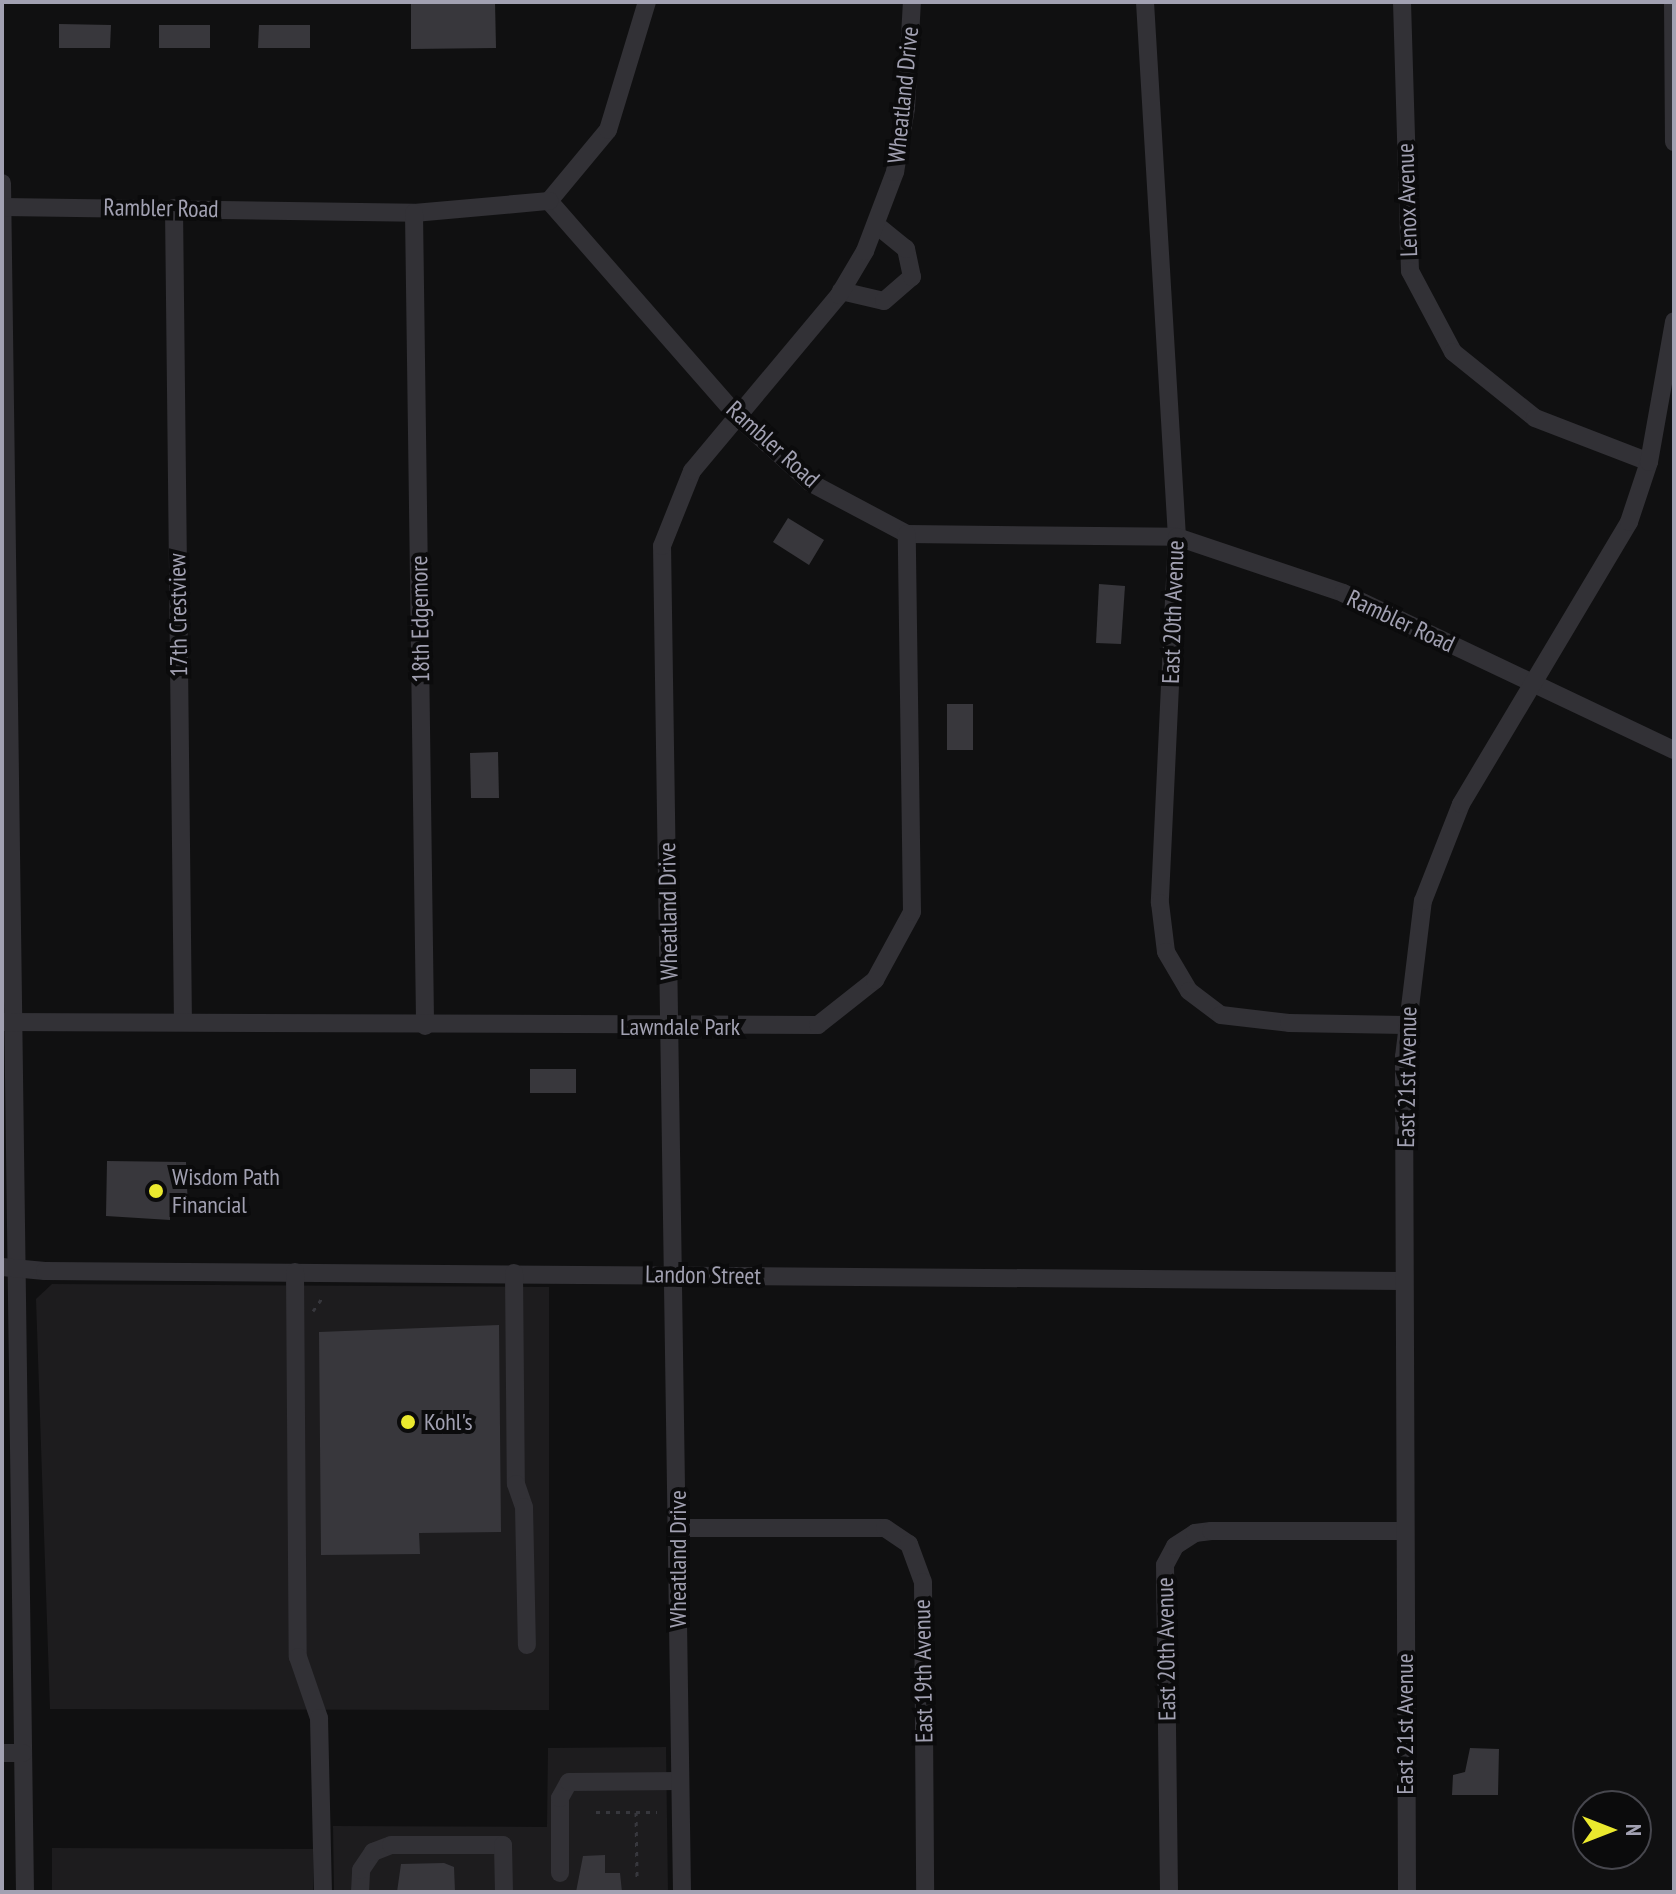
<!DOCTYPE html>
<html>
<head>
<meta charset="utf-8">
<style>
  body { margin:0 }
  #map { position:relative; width:1676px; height:1894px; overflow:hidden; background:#101011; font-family:"PT Sans Narrow",sans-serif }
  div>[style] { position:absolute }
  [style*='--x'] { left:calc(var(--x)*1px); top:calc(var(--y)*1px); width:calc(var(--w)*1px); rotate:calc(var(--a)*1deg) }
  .built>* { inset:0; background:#1d1c1e }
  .building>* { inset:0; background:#38373c }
  .path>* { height:3px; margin-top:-1.5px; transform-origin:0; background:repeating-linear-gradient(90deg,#37373d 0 4px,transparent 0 10px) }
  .minor>* { height:18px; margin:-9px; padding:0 9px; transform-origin:9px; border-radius:9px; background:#323136 }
  .dots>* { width:22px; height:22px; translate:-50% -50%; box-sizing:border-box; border:4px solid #0b0b0c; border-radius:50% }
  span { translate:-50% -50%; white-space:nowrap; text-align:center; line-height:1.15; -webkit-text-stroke:8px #0b0b0c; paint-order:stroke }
  .street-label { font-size:24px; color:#a2a1b2 }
  .poi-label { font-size:24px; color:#a2a1b2 }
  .left { translate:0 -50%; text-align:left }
  .frame { position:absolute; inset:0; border:4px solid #a2a1b2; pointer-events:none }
  .north { position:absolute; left:1572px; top:1790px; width:80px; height:80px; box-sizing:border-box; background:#0b0b0c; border:2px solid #47474e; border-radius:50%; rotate:90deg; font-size:22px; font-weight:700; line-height:32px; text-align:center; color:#a2a1b2 }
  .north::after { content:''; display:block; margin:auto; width:28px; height:36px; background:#ebe92e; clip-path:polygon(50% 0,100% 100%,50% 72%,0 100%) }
</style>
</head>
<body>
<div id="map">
  <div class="built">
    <i style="clip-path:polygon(52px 1284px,549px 1287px,549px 1710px,50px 1709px,36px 1299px)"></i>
    <i style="clip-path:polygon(666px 1747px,668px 1892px,334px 1892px,333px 1826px,547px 1827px,548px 1748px)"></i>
    <i style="clip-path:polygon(52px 1848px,313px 1849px,313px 1892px,52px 1892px)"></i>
  </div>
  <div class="building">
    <i style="clip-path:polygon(411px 2px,495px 2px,496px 48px,411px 49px)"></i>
    <i style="clip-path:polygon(59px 24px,111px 25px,110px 48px,59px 48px)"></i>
    <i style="clip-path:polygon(159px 25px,210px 25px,210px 48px,159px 48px)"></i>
    <i style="clip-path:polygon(259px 25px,310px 25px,310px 48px,258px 48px)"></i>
    <i style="clip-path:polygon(788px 518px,824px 540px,809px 565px,773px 542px)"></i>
    <i style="clip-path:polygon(1099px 584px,1125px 586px,1121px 644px,1096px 643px)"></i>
    <i style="clip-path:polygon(947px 704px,973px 704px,973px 750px,947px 750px)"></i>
    <i style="clip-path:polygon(498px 752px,499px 798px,471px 798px,470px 753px)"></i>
    <i style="clip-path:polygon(530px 1069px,576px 1069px,576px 1093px,530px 1093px)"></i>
    <i style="clip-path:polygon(107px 1161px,186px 1162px,188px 1209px,170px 1208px,170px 1220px,106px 1216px)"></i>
    <i style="clip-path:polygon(499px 1325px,501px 1532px,419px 1533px,420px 1554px,321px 1555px,319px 1332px)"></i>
    <i style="clip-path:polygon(1470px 1748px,1499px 1749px,1498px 1795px,1452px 1795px,1453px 1775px,1465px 1772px)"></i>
    <i style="clip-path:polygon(605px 1855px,605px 1873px,620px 1873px,622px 1892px,576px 1892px,583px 1856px)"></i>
    <i style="clip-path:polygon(444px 1863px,454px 1867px,455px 1892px,397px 1892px,401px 1864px)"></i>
  </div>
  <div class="path">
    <i style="--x:313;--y:1311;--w:19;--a:-55"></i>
    <i style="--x:596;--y:1812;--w:61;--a:0"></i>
    <i style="--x:636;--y:1812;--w:66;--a:89.1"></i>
  </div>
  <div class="minor">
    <i style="--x:1145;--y:2;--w:536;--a:86.58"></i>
    <i style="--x:1177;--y:537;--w:366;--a:92.7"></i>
    <i style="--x:1160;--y:903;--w:49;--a:83"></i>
    <i style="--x:1166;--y:952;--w:45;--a:59.5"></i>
    <i style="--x:1189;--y:991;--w:40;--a:37"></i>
    <i style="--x:1221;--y:1015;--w:68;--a:6.7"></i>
    <i style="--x:1289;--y:1023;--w:116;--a:1"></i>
    <i style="--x:1402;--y:2;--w:269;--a:88.3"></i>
    <i style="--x:1410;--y:271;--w:92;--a:62"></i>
    <i style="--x:1453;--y:352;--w:105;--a:38.8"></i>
    <i style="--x:1535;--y:418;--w:122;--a:21.1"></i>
    <i style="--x:1673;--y:2;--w:140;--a:89.6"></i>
    <i style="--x:2;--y:183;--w:1709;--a:89.23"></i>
    <i style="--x:549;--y:201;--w:286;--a:48.8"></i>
    <i style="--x:737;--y:416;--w:100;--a:42.2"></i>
    <i style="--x:811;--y:483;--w:109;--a:28"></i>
    <i style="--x:907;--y:534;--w:270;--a:0.6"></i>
    <i style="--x:1177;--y:537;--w:175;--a:18.6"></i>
    <i style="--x:1343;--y:593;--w:366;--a:25.4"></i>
    <i style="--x:549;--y:201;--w:92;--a:-50.3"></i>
    <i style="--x:608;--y:130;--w:134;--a:-73.1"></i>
    <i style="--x:3;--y:207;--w:411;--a:0.8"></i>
    <i style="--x:414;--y:213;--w:136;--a:-5.1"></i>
    <i style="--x:174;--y:208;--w:814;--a:89.37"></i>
    <i style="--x:414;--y:213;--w:813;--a:89.22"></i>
    <i style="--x:841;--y:291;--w:44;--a:13.1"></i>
    <i style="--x:884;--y:301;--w:37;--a:-41"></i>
    <i style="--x:912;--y:277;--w:29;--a:-102"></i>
    <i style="--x:906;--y:249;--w:38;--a:-141"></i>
    <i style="--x:2;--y:1022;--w:816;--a:0.21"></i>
    <i style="--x:818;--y:1025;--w:73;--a:-38.3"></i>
    <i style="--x:875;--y:980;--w:77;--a:-61.4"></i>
    <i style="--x:912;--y:912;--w:378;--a:-90.8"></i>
    <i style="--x:2;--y:1267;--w:43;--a:5.3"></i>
    <i style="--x:45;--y:1271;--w:1359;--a:0.42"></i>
    <i style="--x:295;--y:1272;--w:385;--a:89.6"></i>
    <i style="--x:298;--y:1657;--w:65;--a:71"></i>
    <i style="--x:319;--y:1718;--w:174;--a:88.7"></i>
    <i style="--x:514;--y:1273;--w:211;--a:89.5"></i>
    <i style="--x:516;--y:1484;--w:24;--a:71"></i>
    <i style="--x:524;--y:1507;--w:138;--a:88.8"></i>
    <i style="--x:678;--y:1528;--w:207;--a:0"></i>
    <i style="--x:885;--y:1528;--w:29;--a:34"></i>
    <i style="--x:909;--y:1544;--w:40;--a:69.8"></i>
    <i style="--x:923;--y:1582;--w:310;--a:89.6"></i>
    <i style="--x:2;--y:1753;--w:21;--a:0"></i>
    <i style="--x:560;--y:1873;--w:75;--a:-90"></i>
    <i style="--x:560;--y:1798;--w:18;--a:-61"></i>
    <i style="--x:569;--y:1782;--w:111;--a:-0.5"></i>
    <i style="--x:360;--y:1892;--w:22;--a:-87"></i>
    <i style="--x:361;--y:1870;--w:22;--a:-56"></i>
    <i style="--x:373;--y:1852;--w:19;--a:-21"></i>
    <i style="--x:391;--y:1845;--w:112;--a:0"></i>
    <i style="--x:503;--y:1845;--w:47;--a:88.8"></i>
    <i style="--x:682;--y:1892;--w:1346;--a:-90.85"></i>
    <i style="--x:662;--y:546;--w:81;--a:-68.2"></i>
    <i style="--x:692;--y:471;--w:229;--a:-50.1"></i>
    <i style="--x:839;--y:295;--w:51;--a:-59.4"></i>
    <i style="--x:865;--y:251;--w:85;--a:-69.2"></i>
    <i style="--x:895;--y:172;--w:65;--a:-80.2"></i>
    <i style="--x:906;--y:108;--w:106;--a:-86.8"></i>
    <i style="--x:1169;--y:1892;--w:327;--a:-90.7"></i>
    <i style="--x:1165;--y:1565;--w:21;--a:-62"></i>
    <i style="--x:1175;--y:1546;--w:24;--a:-33"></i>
    <i style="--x:1195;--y:1533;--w:16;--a:-7"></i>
    <i style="--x:1211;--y:1531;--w:193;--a:0"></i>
    <i style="--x:1407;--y:1892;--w:835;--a:-90.21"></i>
    <i style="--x:1404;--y:1057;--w:157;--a:-83.1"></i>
    <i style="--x:1423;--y:901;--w:104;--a:-68.6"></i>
    <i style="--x:1461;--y:804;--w:328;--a:-59.2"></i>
    <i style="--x:1629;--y:522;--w:63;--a:-71.6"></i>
    <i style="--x:1649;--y:462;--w:143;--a:-79.9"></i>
  </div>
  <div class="dots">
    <i style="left:156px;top:1191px;background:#ebe92e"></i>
    <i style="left:408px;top:1422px;background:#ebe92e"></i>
  </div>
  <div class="street-label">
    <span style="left:903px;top:95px;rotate:-84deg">Wheatland Drive</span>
    <span style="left:1407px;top:200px;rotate:-92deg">Lenox Avenue</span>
    <span style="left:161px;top:208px;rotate:1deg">Rambler Road</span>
    <span style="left:773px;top:444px;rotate:42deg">Rambler Road</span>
    <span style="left:1173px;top:612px;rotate:-88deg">East 20th Avenue</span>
    <span style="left:178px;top:615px;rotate:-91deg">17th Crestview</span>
    <span style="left:420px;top:619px;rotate:-91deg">18th Edgemore</span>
    <span style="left:1401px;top:621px;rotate:25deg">Rambler Road</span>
    <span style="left:668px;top:911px;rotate:-91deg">Wheatland Drive</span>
    <span style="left:680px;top:1027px">Lawndale Park</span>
    <span style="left:1407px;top:1077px;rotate:-89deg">East 21st Avenue</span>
    <span style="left:703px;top:1275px;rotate:1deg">Landon Street</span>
    <span style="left:678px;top:1559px;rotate:-90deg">Wheatland Drive</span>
    <span style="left:1166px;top:1649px;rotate:-91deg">East 20th Avenue</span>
    <span style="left:923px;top:1671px;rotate:-91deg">East 19th Avenue</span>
    <span style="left:1405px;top:1724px;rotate:-90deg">East 21st Avenue</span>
  </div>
  <div class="poi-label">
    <span class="left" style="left:172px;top:1191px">Wisdom Path<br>Financial</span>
    <span class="left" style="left:424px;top:1422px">Kohl's</span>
  </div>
  <div class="frame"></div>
  <div class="north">N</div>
</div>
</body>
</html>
